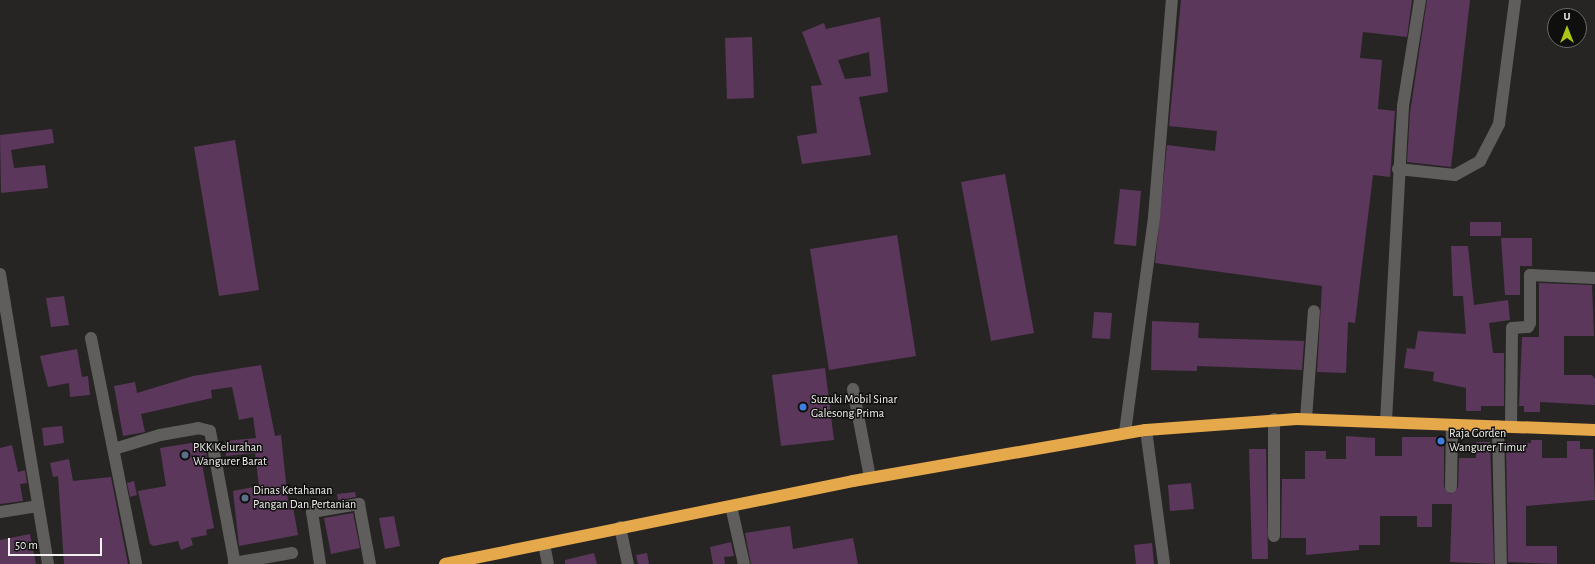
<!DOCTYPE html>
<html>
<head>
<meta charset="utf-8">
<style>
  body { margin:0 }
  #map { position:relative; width:1595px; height:564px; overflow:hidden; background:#272523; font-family:"Alegreya Sans",sans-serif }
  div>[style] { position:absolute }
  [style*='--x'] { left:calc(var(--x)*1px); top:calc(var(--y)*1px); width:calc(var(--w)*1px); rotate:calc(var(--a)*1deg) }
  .building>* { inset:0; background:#5b375b }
  .minor>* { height:12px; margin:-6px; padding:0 6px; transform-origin:6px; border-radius:6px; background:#605e5c }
  .highway>* { height:12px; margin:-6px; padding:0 6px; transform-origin:6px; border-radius:6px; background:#e5a84a }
  .dots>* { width:11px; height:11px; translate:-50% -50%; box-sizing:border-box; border:2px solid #0f0f0e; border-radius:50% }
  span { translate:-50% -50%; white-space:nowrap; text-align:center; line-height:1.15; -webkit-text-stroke:3px #0f0f0e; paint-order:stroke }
  .poi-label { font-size:12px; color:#f3f2f0 }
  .left { translate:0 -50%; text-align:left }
  .north { position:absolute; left:1547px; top:8px; width:40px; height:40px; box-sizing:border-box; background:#0f0f0e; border:1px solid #6a6a68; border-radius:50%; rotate:0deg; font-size:11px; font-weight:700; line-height:16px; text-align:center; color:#f3f2f0 }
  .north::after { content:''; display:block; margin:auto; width:14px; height:18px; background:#acc613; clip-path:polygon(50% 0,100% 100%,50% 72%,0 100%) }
  .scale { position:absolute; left:8px; top:538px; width:94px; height:18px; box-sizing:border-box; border:2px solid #f3f2f0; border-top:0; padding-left:5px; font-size:12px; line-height:14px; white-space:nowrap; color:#f3f2f0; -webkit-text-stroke:3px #0f0f0e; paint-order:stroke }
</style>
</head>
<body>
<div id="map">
  <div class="building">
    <i style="clip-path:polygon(1181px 0,1412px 0,1407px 37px,1363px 32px,1360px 58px,1382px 60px,1378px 109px,1395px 111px,1390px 177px,1373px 175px,1355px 323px,1348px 322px,1346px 373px,1317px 372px,1322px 286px,1155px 263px,1167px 145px,1215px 151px,1217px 131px,1169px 126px)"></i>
    <i style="clip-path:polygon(1427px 0,1470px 0,1451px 167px,1407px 162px,1410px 113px)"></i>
    <i style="clip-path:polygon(evenodd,880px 17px,888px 92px,859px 97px,871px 155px,802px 164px,797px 136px,817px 133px,811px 86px,822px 85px,802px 32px,824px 23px,826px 29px,880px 17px,869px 52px,871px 76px,845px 79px,838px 60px,869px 52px)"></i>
    <i style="clip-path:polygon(752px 37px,754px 98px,727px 99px,725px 38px)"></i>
    <i style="clip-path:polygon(52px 129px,54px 143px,11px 150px,14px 168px,45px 165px,48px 188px,1px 193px,0 135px)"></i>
    <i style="clip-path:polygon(235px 140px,259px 290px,219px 296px,194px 147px)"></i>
    <i style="clip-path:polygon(1005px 174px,1034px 333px,991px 341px,961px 182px)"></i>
    <i style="clip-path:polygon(1120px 189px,1141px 191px,1136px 246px,1114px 244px)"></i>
    <i style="clip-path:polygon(1470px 222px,1501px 222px,1501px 236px,1470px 236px)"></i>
    <i style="clip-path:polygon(897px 235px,916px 356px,829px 370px,810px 249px)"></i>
    <i style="clip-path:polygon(1501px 238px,1532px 238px,1532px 266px,1520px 266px,1520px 295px,1505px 295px)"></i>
    <i style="clip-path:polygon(1451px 246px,1468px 246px,1474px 305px,1508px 300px,1510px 320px,1489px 323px,1493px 353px,1504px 353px,1504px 406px,1481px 406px,1481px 411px,1466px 411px,1466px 388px,1433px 381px,1434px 372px,1404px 368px,1407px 348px,1415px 349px,1418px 331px,1466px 334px,1463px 296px,1453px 296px)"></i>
    <i style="clip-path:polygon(1539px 283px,1592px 285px,1594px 336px,1564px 336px,1564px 375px,1592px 375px,1595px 379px,1595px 405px,1540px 402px,1540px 412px,1524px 412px,1524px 406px,1519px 406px,1522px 337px,1539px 337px)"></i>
    <i style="clip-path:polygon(64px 296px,69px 325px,51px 327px,46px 298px)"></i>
    <i style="clip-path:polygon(1094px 312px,1112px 313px,1110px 339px,1092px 338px)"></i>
    <i style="clip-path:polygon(1152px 321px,1199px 323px,1198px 338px,1304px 341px,1302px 370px,1197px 366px,1197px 371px,1151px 370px)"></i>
    <i style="clip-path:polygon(77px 349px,82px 377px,88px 376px,90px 395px,70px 397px,69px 383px,48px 387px,40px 356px)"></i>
    <i style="clip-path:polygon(261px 365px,275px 436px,281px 435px,288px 502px,292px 501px,298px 535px,239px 546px,233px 491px,259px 486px,255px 453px,226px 456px,225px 441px,256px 438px,253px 417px,239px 420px,232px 387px,211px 390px,212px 398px,141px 414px,145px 432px,123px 436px,114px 386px,135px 382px,137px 393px,193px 376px)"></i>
    <i style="clip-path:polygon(825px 368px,834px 440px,781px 446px,772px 375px)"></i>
    <i style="clip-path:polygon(62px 426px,64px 443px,44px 446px,42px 428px)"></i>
    <i style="clip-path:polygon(1346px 436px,1375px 438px,1375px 456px,1402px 456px,1402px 437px,1444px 437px,1444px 487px,1450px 494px,1458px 488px,1459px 458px,1476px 458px,1476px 442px,1490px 442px,1494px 564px,1450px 562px,1452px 504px,1432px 504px,1432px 527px,1417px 527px,1417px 516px,1380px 516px,1380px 545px,1359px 545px,1359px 550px,1306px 555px,1306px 538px,1281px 538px,1282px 479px,1305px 479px,1305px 451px,1326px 451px,1326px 459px,1346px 459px)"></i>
    <i style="clip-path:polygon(1531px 440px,1542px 440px,1542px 458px,1567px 458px,1567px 441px,1580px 441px,1580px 449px,1593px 449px,1595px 500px,1526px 506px,1526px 546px,1557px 546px,1557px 564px,1508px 562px,1506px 443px,1531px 443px)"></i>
    <i style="clip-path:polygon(204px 441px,208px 463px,202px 464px,214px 528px,206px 530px,207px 535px,191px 538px,193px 545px,181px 550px,178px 541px,154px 546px,150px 544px,138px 491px,166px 486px,160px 448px)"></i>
    <i style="clip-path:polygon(12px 445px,18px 472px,25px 470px,27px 483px,20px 484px,23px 501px,0 504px,0 448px)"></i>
    <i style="clip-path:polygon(1249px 449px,1266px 449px,1268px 559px,1252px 559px)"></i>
    <i style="clip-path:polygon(69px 459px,73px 481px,111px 477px,128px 564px,64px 564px,58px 476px,53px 477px,50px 463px)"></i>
    <i style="clip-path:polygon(134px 481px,137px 495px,130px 497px,127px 483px)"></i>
    <i style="clip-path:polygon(1191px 483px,1194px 509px,1170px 511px,1168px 485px)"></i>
    <i style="clip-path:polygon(355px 492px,356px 497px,338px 500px,337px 494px)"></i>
    <i style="clip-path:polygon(353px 513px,360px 548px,331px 554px,324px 518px)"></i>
    <i style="clip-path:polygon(394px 516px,400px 546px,385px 549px,379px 518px)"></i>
    <i style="clip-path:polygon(790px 526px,793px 549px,853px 538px,858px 564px,751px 564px,745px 533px)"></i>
    <i style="clip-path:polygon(30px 534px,36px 564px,0 564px,0 540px)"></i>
    <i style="clip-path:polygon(731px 542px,734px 556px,724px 557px,725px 564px,713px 564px,710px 547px)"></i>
    <i style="clip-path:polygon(1152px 543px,1154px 564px,1136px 564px,1134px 545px)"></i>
    <i style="clip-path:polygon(594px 553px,597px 564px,565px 564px,565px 560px)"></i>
    <i style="clip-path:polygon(647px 553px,649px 564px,638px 564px,636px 555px)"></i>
  </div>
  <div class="minor">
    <i style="--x:1398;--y:169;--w:57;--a:6"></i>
    <i style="--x:1455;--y:175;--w:29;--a:-29"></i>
    <i style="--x:1480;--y:161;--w:42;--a:-62.8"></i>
    <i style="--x:1499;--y:124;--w:125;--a:-82.6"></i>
    <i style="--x:0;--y:274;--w:294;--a:80.6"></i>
    <i style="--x:91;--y:338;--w:230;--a:78.7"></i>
    <i style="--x:853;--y:389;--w:90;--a:79.1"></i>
    <i style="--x:1306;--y:419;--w:108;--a:-85.8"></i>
    <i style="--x:1386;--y:421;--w:315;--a:-86.9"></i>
    <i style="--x:1403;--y:106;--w:107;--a:-80.9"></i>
    <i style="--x:1498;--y:426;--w:138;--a:88.8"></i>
    <i style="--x:1511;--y:426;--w:98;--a:-89.4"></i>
    <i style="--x:1512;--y:328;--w:16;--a:-4"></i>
    <i style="--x:1528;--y:327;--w:4;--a:-63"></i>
    <i style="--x:1530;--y:323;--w:48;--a:-90"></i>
    <i style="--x:1530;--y:275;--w:65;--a:2.6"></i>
    <i style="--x:1146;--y:430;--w:135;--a:82.3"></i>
    <i style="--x:1125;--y:432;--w:217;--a:-82.3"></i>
    <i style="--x:1154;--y:217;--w:218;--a:-85.3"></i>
    <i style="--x:114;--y:449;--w:48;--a:-16.9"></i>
    <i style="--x:160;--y:435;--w:39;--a:-10"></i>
    <i style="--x:198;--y:428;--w:12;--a:14"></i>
    <i style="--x:210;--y:431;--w:135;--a:79.4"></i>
    <i style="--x:1451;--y:487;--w:62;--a:-89.1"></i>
    <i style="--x:731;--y:506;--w:59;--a:77.4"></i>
    <i style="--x:0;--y:512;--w:38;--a:-9"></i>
    <i style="--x:620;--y:527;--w:38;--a:78"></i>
    <i style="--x:1274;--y:536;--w:117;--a:-90"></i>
    <i style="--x:544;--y:544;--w:20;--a:79"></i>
    <i style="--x:234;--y:563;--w:59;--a:-9.8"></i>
    <i style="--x:320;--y:564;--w:53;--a:-98.7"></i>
    <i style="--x:312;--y:512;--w:48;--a:-9.7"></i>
    <i style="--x:359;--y:504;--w:61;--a:79.6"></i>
  </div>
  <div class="highway">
    <i style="--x:445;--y:564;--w:416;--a:-11.5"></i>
    <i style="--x:853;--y:481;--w:297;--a:-9.9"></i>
    <i style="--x:1146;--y:430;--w:151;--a:-4.2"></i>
    <i style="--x:1297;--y:419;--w:298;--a:2.1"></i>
  </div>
  <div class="dots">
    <i style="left:803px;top:407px;background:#3f7fe0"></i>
    <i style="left:1441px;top:441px;background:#3f7fe0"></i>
    <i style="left:185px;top:455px;background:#5c6f8a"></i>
    <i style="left:245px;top:498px;background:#5c6f8a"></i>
  </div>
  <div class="poi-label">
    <span class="left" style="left:811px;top:407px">Suzuki Mobil Sinar<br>Galesong Prima</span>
    <span class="left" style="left:1449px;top:441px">Raja Gorden<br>Wangurer Timur</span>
    <span class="left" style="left:193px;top:455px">PKK Kelurahan<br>Wangurer Barat</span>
    <span class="left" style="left:253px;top:498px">Dinas Ketahanan<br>Pangan Dan Pertanian</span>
  </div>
  <div class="north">U</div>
  <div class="scale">50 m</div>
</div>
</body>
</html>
